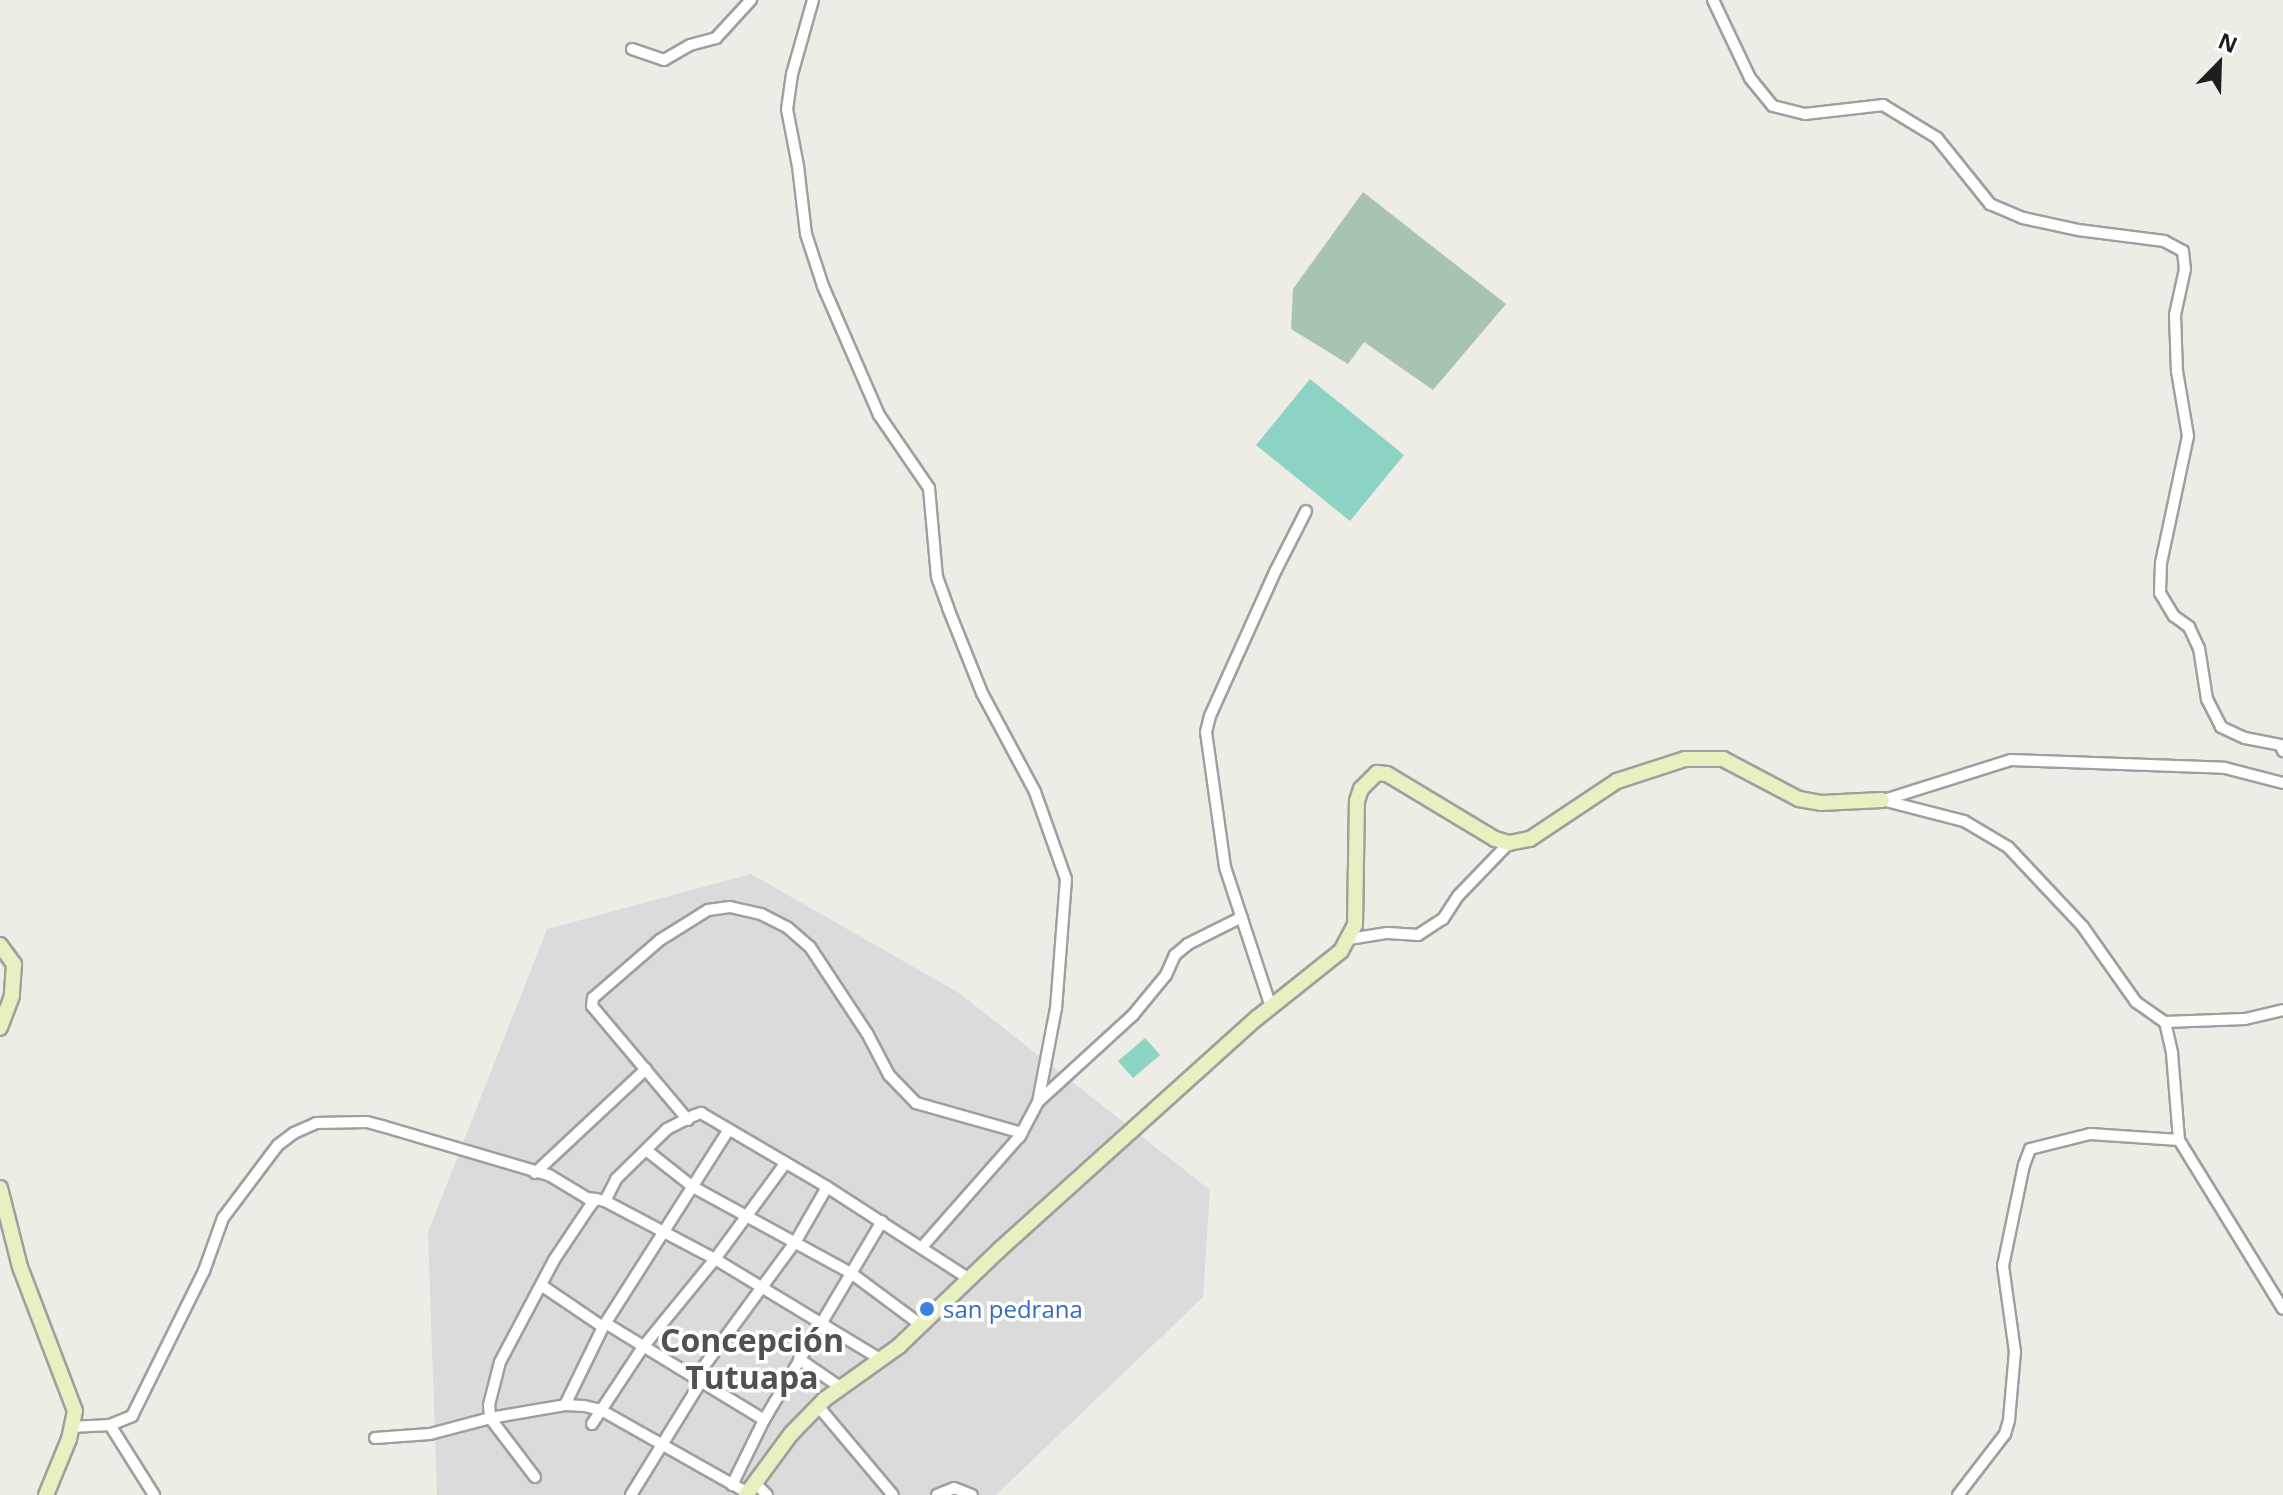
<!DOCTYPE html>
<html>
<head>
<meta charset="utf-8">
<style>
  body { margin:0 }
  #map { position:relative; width:2283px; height:1495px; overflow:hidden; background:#edece5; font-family:"Open Sans",sans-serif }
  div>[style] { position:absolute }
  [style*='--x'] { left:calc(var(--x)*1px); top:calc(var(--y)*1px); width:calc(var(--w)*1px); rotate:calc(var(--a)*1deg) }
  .residential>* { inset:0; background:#dbdbdb }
  .cemetery>* { inset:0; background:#a9c3b1 }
  .pitch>* { inset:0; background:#8cd3c3 }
  .roads { filter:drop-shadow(2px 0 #9f9f9f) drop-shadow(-2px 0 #9f9f9f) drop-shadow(0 2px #9f9f9f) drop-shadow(0 -2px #9f9f9f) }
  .street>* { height:10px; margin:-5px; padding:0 5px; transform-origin:5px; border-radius:5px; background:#fff }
  .secondary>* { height:14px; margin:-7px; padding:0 7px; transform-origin:7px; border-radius:7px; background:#e6f1bf }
  .dots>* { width:22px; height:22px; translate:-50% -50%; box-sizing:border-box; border:4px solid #fff; border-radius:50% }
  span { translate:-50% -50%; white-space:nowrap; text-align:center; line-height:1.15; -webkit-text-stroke:7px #fff; paint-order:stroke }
  .shop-label { font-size:24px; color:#366cbe }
  .left { translate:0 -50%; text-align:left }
  .district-label { font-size:32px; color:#515151; font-weight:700 }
  .north { position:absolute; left:2179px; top:24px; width:80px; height:80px; -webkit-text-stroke:6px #fff; paint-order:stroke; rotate:23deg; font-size:22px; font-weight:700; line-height:32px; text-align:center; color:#1e1e1e }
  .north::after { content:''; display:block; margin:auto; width:28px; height:36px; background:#1e1e1e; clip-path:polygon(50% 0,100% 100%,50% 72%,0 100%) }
</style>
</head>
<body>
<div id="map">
  <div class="residential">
    <i style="clip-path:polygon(751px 874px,959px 993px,1210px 1190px,1203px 1297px,996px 1495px,437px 1495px,428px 1232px,547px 929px)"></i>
  </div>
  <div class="cemetery">
    <i style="clip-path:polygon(1363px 192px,1506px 304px,1433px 390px,1364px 342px,1348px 364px,1291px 329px,1293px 289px)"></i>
  </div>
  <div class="pitch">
    <i style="clip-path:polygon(1310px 379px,1404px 455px,1350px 521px,1256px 445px)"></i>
    <i style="clip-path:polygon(1145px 1038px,1160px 1055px,1133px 1078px,1118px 1061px)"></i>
  </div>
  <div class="roads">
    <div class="street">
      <i style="--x:813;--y:0;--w:77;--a:105.8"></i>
      <i style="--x:792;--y:74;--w:35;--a:98"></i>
      <i style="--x:787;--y:109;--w:58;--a:79.1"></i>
      <i style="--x:798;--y:166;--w:68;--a:83.3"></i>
      <i style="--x:806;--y:234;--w:55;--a:71.9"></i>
      <i style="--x:823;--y:286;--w:141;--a:66.5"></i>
      <i style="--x:879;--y:415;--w:88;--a:55.6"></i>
      <i style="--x:929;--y:488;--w:89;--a:84.9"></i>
      <i style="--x:937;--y:577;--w:33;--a:70"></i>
      <i style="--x:948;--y:608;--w:92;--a:68.2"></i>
      <i style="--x:982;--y:693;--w:112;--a:61.8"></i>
      <i style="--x:1035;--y:792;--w:92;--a:70.4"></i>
      <i style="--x:1066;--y:879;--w:129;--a:94.4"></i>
      <i style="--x:1056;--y:1008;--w:96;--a:100.8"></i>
      <i style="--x:1038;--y:1102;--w:40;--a:118"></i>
      <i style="--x:1019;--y:1137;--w:147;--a:131.4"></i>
      <i style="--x:1713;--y:0;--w:86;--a:64.6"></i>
      <i style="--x:1750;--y:78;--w:36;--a:51"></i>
      <i style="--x:1773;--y:106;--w:33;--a:14"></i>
      <i style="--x:1805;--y:114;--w:79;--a:-6.6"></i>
      <i style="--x:1883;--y:105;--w:63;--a:31.4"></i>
      <i style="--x:1937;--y:138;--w:85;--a:51.2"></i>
      <i style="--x:1990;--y:204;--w:36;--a:23"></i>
      <i style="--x:2023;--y:218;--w:56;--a:12.3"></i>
      <i style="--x:2078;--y:230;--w:87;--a:7.3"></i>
      <i style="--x:2164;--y:241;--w:21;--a:28"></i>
      <i style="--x:2183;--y:251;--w:18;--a:84"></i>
      <i style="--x:2185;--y:269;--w:47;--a:102.3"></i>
      <i style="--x:2175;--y:315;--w:56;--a:88"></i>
      <i style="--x:2177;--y:371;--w:66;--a:80.4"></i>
      <i style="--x:2188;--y:436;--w:130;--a:102"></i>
      <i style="--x:2161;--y:563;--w:30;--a:92"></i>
      <i style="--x:2160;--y:593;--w:27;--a:59"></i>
      <i style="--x:2174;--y:616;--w:19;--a:36"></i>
      <i style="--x:2189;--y:627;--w:23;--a:65"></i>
      <i style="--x:2199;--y:648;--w:52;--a:81.1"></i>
      <i style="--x:2207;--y:699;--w:31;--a:63"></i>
      <i style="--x:2221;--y:727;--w:26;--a:25"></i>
      <i style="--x:2245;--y:738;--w:36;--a:11"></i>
      <i style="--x:2280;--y:745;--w:7;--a:63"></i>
      <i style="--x:632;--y:49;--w:34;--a:19"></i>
      <i style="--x:664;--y:60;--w:30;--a:-30"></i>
      <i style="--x:690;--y:45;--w:27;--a:-15"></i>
      <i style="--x:716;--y:38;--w:52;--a:-47.4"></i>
      <i style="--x:1882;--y:800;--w:85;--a:14.4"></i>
      <i style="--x:1964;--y:821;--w:51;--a:30.6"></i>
      <i style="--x:2008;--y:847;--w:110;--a:46.8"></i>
      <i style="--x:2083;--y:927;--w:92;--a:54.8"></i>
      <i style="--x:2136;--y:1002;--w:35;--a:35"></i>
      <i style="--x:2165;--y:1022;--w:80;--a:-2.1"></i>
      <i style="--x:2245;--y:1019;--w:39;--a:-13"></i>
      <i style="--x:1884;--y:800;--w:133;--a:-17.5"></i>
      <i style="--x:2011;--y:760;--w:214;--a:2.1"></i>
      <i style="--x:2225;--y:768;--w:60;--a:14.5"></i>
      <i style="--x:1349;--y:939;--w:39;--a:-9"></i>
      <i style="--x:1388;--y:933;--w:30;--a:4"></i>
      <i style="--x:1418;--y:935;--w:30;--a:-33"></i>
      <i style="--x:1443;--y:919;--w:27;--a:-57"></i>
      <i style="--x:1458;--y:896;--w:74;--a:-46.1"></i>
      <i style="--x:1271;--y:1007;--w:147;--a:-108.2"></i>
      <i style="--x:1225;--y:867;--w:136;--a:-98"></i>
      <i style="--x:1206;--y:732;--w:16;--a:-76"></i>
      <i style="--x:1210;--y:716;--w:160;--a:-65.7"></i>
      <i style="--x:1276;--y:570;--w:66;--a:-63"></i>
      <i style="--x:2165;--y:1022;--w:32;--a:77"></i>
      <i style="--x:2172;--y:1053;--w:87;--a:85.4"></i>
      <i style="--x:2179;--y:1140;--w:198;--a:58.4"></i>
      <i style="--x:1040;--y:1100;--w:126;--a:-42.4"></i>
      <i style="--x:1133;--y:1015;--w:52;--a:-50.5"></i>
      <i style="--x:1166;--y:975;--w:22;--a:-66"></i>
      <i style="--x:1175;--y:955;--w:17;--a:-40"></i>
      <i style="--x:1188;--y:944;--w:60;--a:-26.6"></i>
      <i style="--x:688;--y:1120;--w:149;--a:-130.1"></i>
      <i style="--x:592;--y:1006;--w:8;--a:-83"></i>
      <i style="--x:593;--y:998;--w:89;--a:-40.9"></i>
      <i style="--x:660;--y:940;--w:57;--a:-32"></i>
      <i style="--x:708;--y:910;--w:22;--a:-8"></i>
      <i style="--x:730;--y:907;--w:32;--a:13"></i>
      <i style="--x:761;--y:914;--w:30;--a:27"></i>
      <i style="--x:788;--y:928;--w:29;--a:41"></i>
      <i style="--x:810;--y:947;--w:103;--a:56.5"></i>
      <i style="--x:867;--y:1033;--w:47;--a:62.4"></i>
      <i style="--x:889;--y:1075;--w:39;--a:46"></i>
      <i style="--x:916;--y:1103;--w:110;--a:15.8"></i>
      <i style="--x:646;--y:1150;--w:60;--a:38.2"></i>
      <i style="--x:693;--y:1187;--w:180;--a:28.6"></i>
      <i style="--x:851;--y:1273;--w:87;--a:36.6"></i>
      <i style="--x:535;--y:1173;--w:152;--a:-43.1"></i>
      <i style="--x:605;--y:1201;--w:124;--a:27.8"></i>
      <i style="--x:715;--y:1259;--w:193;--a:31.2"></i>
      <i style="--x:541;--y:1285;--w:75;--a:34.1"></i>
      <i style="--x:603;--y:1327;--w:5;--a:-37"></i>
      <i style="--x:607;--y:1324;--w:184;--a:31.4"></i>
      <i style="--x:799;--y:1359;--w:50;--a:34.3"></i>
      <i style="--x:696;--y:1377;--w:169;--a:-53.7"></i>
      <i style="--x:796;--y:1241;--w:62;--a:-60.1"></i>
      <i style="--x:565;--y:1405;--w:87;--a:-64"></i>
      <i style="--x:603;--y:1327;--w:232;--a:-57.5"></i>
      <i style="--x:818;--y:1406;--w:116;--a:49.9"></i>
      <i style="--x:592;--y:1424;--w:92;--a:-56.5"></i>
      <i style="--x:643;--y:1347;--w:114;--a:-50.7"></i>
      <i style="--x:715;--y:1259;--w:117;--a:-53.7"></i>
      <i style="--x:110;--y:1425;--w:83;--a:57.8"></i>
      <i style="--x:71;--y:1427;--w:39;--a:-3"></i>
      <i style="--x:110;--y:1425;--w:24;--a:-22"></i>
      <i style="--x:132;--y:1416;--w:162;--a:-63.6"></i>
      <i style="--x:204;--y:1271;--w:56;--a:-70.3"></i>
      <i style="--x:223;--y:1218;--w:91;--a:-53"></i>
      <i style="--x:278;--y:1145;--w:20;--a:-37"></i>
      <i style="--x:294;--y:1133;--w:24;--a:-24"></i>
      <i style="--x:316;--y:1123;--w:51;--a:-1.1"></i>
      <i style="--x:367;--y:1122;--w:16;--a:15"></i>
      <i style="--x:382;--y:1126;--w:174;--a:16.4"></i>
      <i style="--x:549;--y:1175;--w:44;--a:31.2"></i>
      <i style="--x:587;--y:1198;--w:9;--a:6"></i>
      <i style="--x:375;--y:1438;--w:55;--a:-4.2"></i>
      <i style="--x:430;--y:1434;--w:62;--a:-14.9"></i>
      <i style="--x:490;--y:1418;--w:76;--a:-9.8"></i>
      <i style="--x:565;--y:1405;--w:19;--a:3"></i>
      <i style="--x:584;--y:1406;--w:17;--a:13"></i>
      <i style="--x:601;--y:1410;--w:169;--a:29.5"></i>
      <i style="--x:535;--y:1477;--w:74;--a:-127.3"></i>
      <i style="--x:490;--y:1418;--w:13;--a:-94"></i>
      <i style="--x:489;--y:1405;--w:44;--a:-75.7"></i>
      <i style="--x:500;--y:1362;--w:115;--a:-62.1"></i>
      <i style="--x:554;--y:1260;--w:65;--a:-56.3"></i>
      <i style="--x:590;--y:1206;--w:9;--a:-49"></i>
      <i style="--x:596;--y:1199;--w:9;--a:13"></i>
      <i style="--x:605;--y:1201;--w:25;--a:-63"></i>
      <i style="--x:616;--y:1179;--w:71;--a:-44.4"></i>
      <i style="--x:667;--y:1129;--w:29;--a:-27"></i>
      <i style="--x:693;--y:1116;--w:9;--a:-21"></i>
      <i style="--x:701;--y:1113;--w:146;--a:30.4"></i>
      <i style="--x:827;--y:1187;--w:169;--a:32.9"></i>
      <i style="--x:755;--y:1483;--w:17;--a:45"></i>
      <i style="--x:732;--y:1485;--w:72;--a:-63.8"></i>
      <i style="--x:764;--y:1420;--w:231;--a:-59.3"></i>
      <i style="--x:631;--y:1495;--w:135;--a:-58.3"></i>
      <i style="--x:937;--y:1495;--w:18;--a:-22"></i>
      <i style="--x:954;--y:1488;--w:19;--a:21"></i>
      <i style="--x:1958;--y:1495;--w:77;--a:-52.4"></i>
      <i style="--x:2005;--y:1434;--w:15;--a:-74"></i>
      <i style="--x:2009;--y:1420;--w:68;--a:-85"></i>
      <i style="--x:2015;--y:1352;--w:87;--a:-97.9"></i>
      <i style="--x:2003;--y:1266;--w:103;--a:-78.3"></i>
      <i style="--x:2024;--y:1165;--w:17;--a:-69"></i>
      <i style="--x:2030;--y:1149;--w:62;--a:-14"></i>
      <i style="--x:2090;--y:1134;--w:89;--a:3.9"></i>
    </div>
    <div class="secondary">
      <i style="--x:0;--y:945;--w:24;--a:54"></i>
      <i style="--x:14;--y:964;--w:32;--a:94"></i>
      <i style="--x:12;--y:996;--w:34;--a:111"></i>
      <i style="--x:0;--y:1188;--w:81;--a:75.8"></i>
      <i style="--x:20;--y:1267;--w:154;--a:69.1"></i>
      <i style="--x:75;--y:1411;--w:29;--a:102"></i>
      <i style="--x:69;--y:1439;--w:61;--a:112.3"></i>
      <i style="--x:746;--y:1495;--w:76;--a:-53.6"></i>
      <i style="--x:791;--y:1434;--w:49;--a:-45.8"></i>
      <i style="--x:825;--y:1399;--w:91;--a:-35.6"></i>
      <i style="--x:899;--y:1346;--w:139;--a:-43.8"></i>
      <i style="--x:999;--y:1250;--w:347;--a:-42"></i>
      <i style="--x:1257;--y:1018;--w:107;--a:-38.6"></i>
      <i style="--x:1341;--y:951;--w:30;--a:-62"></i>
      <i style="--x:1355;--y:925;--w:124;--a:-89.1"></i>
      <i style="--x:1357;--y:801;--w:13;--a:-72"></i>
      <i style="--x:1361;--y:789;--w:23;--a:-45"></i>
      <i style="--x:1377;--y:773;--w:10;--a:6"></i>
      <i style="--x:1387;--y:774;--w:126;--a:31"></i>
      <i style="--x:1495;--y:839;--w:15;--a:16"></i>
      <i style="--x:1509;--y:843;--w:21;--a:-11"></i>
      <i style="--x:1530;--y:839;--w:105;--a:-33.7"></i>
      <i style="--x:1617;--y:781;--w:71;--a:-17.9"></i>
      <i style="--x:1685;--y:759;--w:38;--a:0"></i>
      <i style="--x:1723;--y:759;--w:86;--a:27.8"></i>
      <i style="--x:1799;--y:799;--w:22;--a:10"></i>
      <i style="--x:1821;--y:803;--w:61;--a:-2.8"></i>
    </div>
  </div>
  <div class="dots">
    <i style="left:927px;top:1309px;background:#3f7fe0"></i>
  </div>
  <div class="shop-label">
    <span class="left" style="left:943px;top:1309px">san pedrana</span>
  </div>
  <div class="district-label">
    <span style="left:752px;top:1359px">Concepción<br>Tutuapa</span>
  </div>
  <div class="north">N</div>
</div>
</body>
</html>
